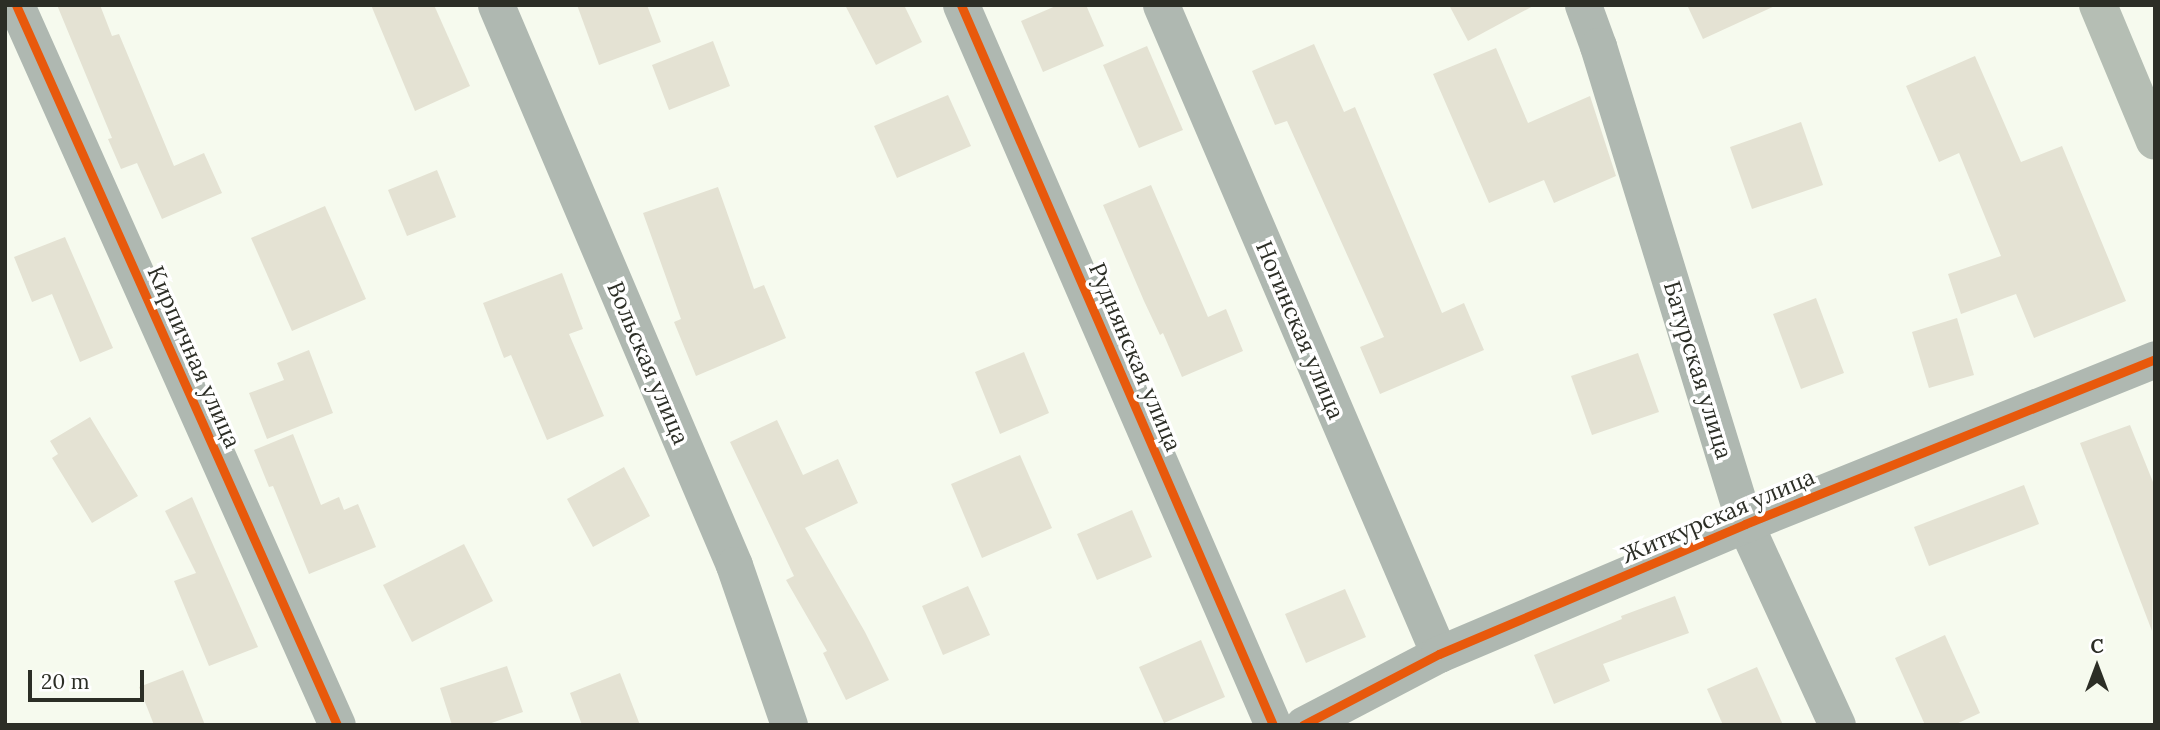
<!DOCTYPE html>
<html>
<head>
<meta charset="utf-8">
<style>
  body { margin:0 }
  #map { position:relative; width:2160px; height:730px; overflow:hidden; background:#f6faee; font-family:Lora,serif }
  div>[style] { position:absolute }
  [style*='--x'] { left:calc(var(--x)*1px); top:calc(var(--y)*1px); width:calc(var(--w)*1px); rotate:calc(var(--a)*1deg) }
  .building>* { inset:0; background:#e4e2d3 }
  .street>* { height:37px; margin:-18.5px; padding:0 18.5px; transform-origin:18.5px; border-radius:18.5px; background:#afb8b1 }
  .highway>* { height:38px; margin:-19px; padding:0 19px; transform-origin:19px; border-radius:19px; background:#b5beb4 }
  .cycleway>* { height:9px; margin:-4.5px; padding:0 4.5px; transform-origin:4.5px; border-radius:4.5px; background:#e8590c }
  span { translate:-50% -50%; white-space:nowrap; text-align:center; line-height:1.15; -webkit-text-stroke:7px #fff; paint-order:stroke }
  .street-label { font-size:23px; color:#2c2e26 }
  .frame { position:absolute; inset:0; border:7px solid #2c2e26; pointer-events:none }
  .north { position:absolute; left:2062px; top:632px; width:70px; height:70px; -webkit-text-stroke:5px #fff; paint-order:stroke; rotate:0deg; font-size:19px; font-weight:700; line-height:28px; text-align:center; color:#2c2e26 }
  .north::after { content:''; display:block; margin:auto; width:24px; height:32px; background:#2c2e26; clip-path:polygon(50% 0,100% 100%,50% 72%,0 100%) }
  .scale { position:absolute; left:28px; top:670px; width:116px; height:32px; box-sizing:border-box; border:4px solid #2c2e26; border-top:0; padding-left:9px; font-size:21px; line-height:24px; white-space:nowrap; color:#2c2e26; -webkit-text-stroke:5px #fff; paint-order:stroke }
</style>
</head>
<body>
<div id="map">
  <div class="building">
    <i style="clip-path:polygon(57px 5px,100px 5px,112px 36px,119px 34px,174px 166px,204px 153px,222px 193px,162px 219px,137px 163px,121px 169px,108px 139px,112px 138px)"></i>
    <i style="clip-path:polygon(371px 5px,434px 5px,470px 86px,415px 111px)"></i>
    <i style="clip-path:polygon(577px 5px,647px 5px,661px 42px,599px 65px)"></i>
    <i style="clip-path:polygon(845px 5px,904px 5px,922px 42px,876px 65px)"></i>
    <i style="clip-path:polygon(1058px 5px,1086px 5px,1104px 46px,1043px 72px,1021px 21px)"></i>
    <i style="clip-path:polygon(1449px 5px,1535px 5px,1468px 41px)"></i>
    <i style="clip-path:polygon(1687px 5px,1777px 5px,1703px 39px)"></i>
    <i style="clip-path:polygon(713px 41px,730px 86px,669px 110px,652px 65px)"></i>
    <i style="clip-path:polygon(1314px 44px,1344px 112px,1355px 107px,1442px 313px,1464px 303px,1484px 350px,1380px 394px,1360px 347px,1384px 337px,1287px 121px,1275px 125px,1252px 71px)"></i>
    <i style="clip-path:polygon(1147px 46px,1183px 130px,1139px 148px,1103px 65px)"></i>
    <i style="clip-path:polygon(1496px 48px,1528px 123px,1590px 96px,1616px 176px,1554px 203px,1544px 180px,1489px 203px,1433px 74px)"></i>
    <i style="clip-path:polygon(1975px 56px,2021px 162px,2062px 146px,2126px 301px,2034px 338px,2016px 294px,1961px 314px,1948px 274px,2001px 256px,1959px 153px,1939px 162px,1906px 86px)"></i>
    <i style="clip-path:polygon(948px 95px,971px 146px,897px 178px,874px 126px)"></i>
    <i style="clip-path:polygon(1801px 122px,1823px 185px,1752px 209px,1730px 147px)"></i>
    <i style="clip-path:polygon(437px 170px,456px 217px,407px 236px,388px 190px)"></i>
    <i style="clip-path:polygon(1151px 185px,1208px 317px,1226px 309px,1243px 351px,1182px 377px,1163px 333px,1160px 335px,1144px 301px,1103px 205px)"></i>
    <i style="clip-path:polygon(718px 187px,754px 289px,764px 285px,786px 338px,696px 376px,674px 322px,681px 319px,643px 213px)"></i>
    <i style="clip-path:polygon(325px 206px,366px 299px,292px 331px,251px 238px)"></i>
    <i style="clip-path:polygon(65px 237px,113px 348px,80px 362px,52px 294px,32px 302px,14px 257px)"></i>
    <i style="clip-path:polygon(562px 273px,583px 329px,569px 334px,604px 416px,547px 440px,511px 355px,504px 358px,483px 303px)"></i>
    <i style="clip-path:polygon(1816px 298px,1844px 373px,1801px 389px,1773px 314px)"></i>
    <i style="clip-path:polygon(1957px 318px,1974px 375px,1929px 388px,1912px 332px)"></i>
    <i style="clip-path:polygon(309px 350px,333px 413px,267px 439px,249px 393px,284px 380px,277px 363px)"></i>
    <i style="clip-path:polygon(1024px 352px,1049px 413px,1000px 434px,975px 372px)"></i>
    <i style="clip-path:polygon(1638px 353px,1659px 412px,1592px 435px,1571px 376px)"></i>
    <i style="clip-path:polygon(90px 417px,138px 496px,92px 523px,52px 458px,58px 454px,50px 441px)"></i>
    <i style="clip-path:polygon(777px 420px,803px 475px,838px 459px,858px 503px,805px 528px,865px 632px,889px 680px,846px 700px,823px 653px,827px 651px,786px 580px,794px 576px,730px 442px)"></i>
    <i style="clip-path:polygon(2130px 425px,2155px 487px,2152px 631px,2080px 443px)"></i>
    <i style="clip-path:polygon(293px 434px,321px 505px,339px 497px,344px 510px,358px 504px,376px 547px,309px 574px,273px 486px,269px 487px,254px 450px)"></i>
    <i style="clip-path:polygon(1020px 455px,1052px 528px,982px 558px,951px 484px)"></i>
    <i style="clip-path:polygon(624px 467px,650px 516px,593px 547px,567px 499px)"></i>
    <i style="clip-path:polygon(2024px 485px,2039px 524px,1929px 566px,1914px 527px)"></i>
    <i style="clip-path:polygon(192px 497px,258px 647px,209px 666px,174px 581px,196px 573px,165px 511px)"></i>
    <i style="clip-path:polygon(1132px 510px,1152px 557px,1097px 580px,1077px 534px)"></i>
    <i style="clip-path:polygon(464px 544px,493px 601px,412px 642px,383px 585px)"></i>
    <i style="clip-path:polygon(968px 586px,990px 635px,943px 655px,922px 606px)"></i>
    <i style="clip-path:polygon(1345px 589px,1366px 637px,1306px 663px,1285px 614px)"></i>
    <i style="clip-path:polygon(1675px 596px,1689px 633px,1603px 664px,1610px 681px,1554px 704px,1534px 655px,1622px 619px,1621px 616px)"></i>
    <i style="clip-path:polygon(1945px 635px,1980px 713px,1954px 725px,1925px 725px,1895px 658px)"></i>
    <i style="clip-path:polygon(1201px 640px,1225px 697px,1164px 723px,1139px 667px)"></i>
    <i style="clip-path:polygon(507px 666px,523px 712px,486px 725px,452px 725px,440px 688px)"></i>
    <i style="clip-path:polygon(1757px 667px,1783px 725px,1723px 725px,1707px 689px)"></i>
    <i style="clip-path:polygon(183px 670px,205px 725px,154px 725px,139px 687px)"></i>
    <i style="clip-path:polygon(620px 673px,640px 725px,582px 725px,570px 693px)"></i>
  </div>
  <div class="street">
    <i style="--x:16;--y:5;--w:788;--a:65.97"></i>
    <i style="--x:496;--y:5;--w:608;--a:66.97"></i>
    <i style="--x:734;--y:565;--w:169;--a:71"></i>
    <i style="--x:961;--y:5;--w:785;--a:66.57"></i>
    <i style="--x:1161;--y:5;--w:706;--a:66.81"></i>
    <i style="--x:1583;--y:5;--w:44;--a:69.9"></i>
    <i style="--x:1598;--y:46;--w:500;--a:72.91"></i>
    <i style="--x:1745;--y:524;--w:221;--a:65.4"></i>
    <i style="--x:1303;--y:725;--w:153;--a:-27.6"></i>
    <i style="--x:1439;--y:654;--w:332;--a:-23"></i>
    <i style="--x:1745;--y:524;--w:442;--a:-21.9"></i>
  </div>
  <div class="highway">
    <i style="--x:2098;--y:5;--w:147;--a:67.3"></i>
  </div>
  <div class="cycleway">
    <i style="--x:16;--y:5;--w:788;--a:65.97"></i>
    <i style="--x:961;--y:5;--w:785;--a:66.57"></i>
    <i style="--x:1303;--y:725;--w:153;--a:-27.6"></i>
    <i style="--x:1439;--y:654;--w:332;--a:-23"></i>
    <i style="--x:1745;--y:524;--w:442;--a:-21.9"></i>
  </div>
  <div class="street-label">
    <span style="left:1300px;top:330px;rotate:67deg">Ногинская улица</span>
    <span style="left:194px;top:357px;rotate:66deg">Кирпичная улица</span>
    <span style="left:1135px;top:357px;rotate:67deg">Руднянская улица</span>
    <span style="left:648px;top:363px;rotate:67deg">Вольская улица</span>
    <span style="left:1698px;top:370px;rotate:73deg">Батурская улица</span>
    <span style="left:1718px;top:516px;rotate:-23deg">Житкурская улица</span>
  </div>
  <div class="frame"></div>
  <div class="north">С</div>
  <div class="scale">20 m</div>
</div>
</body>
</html>
